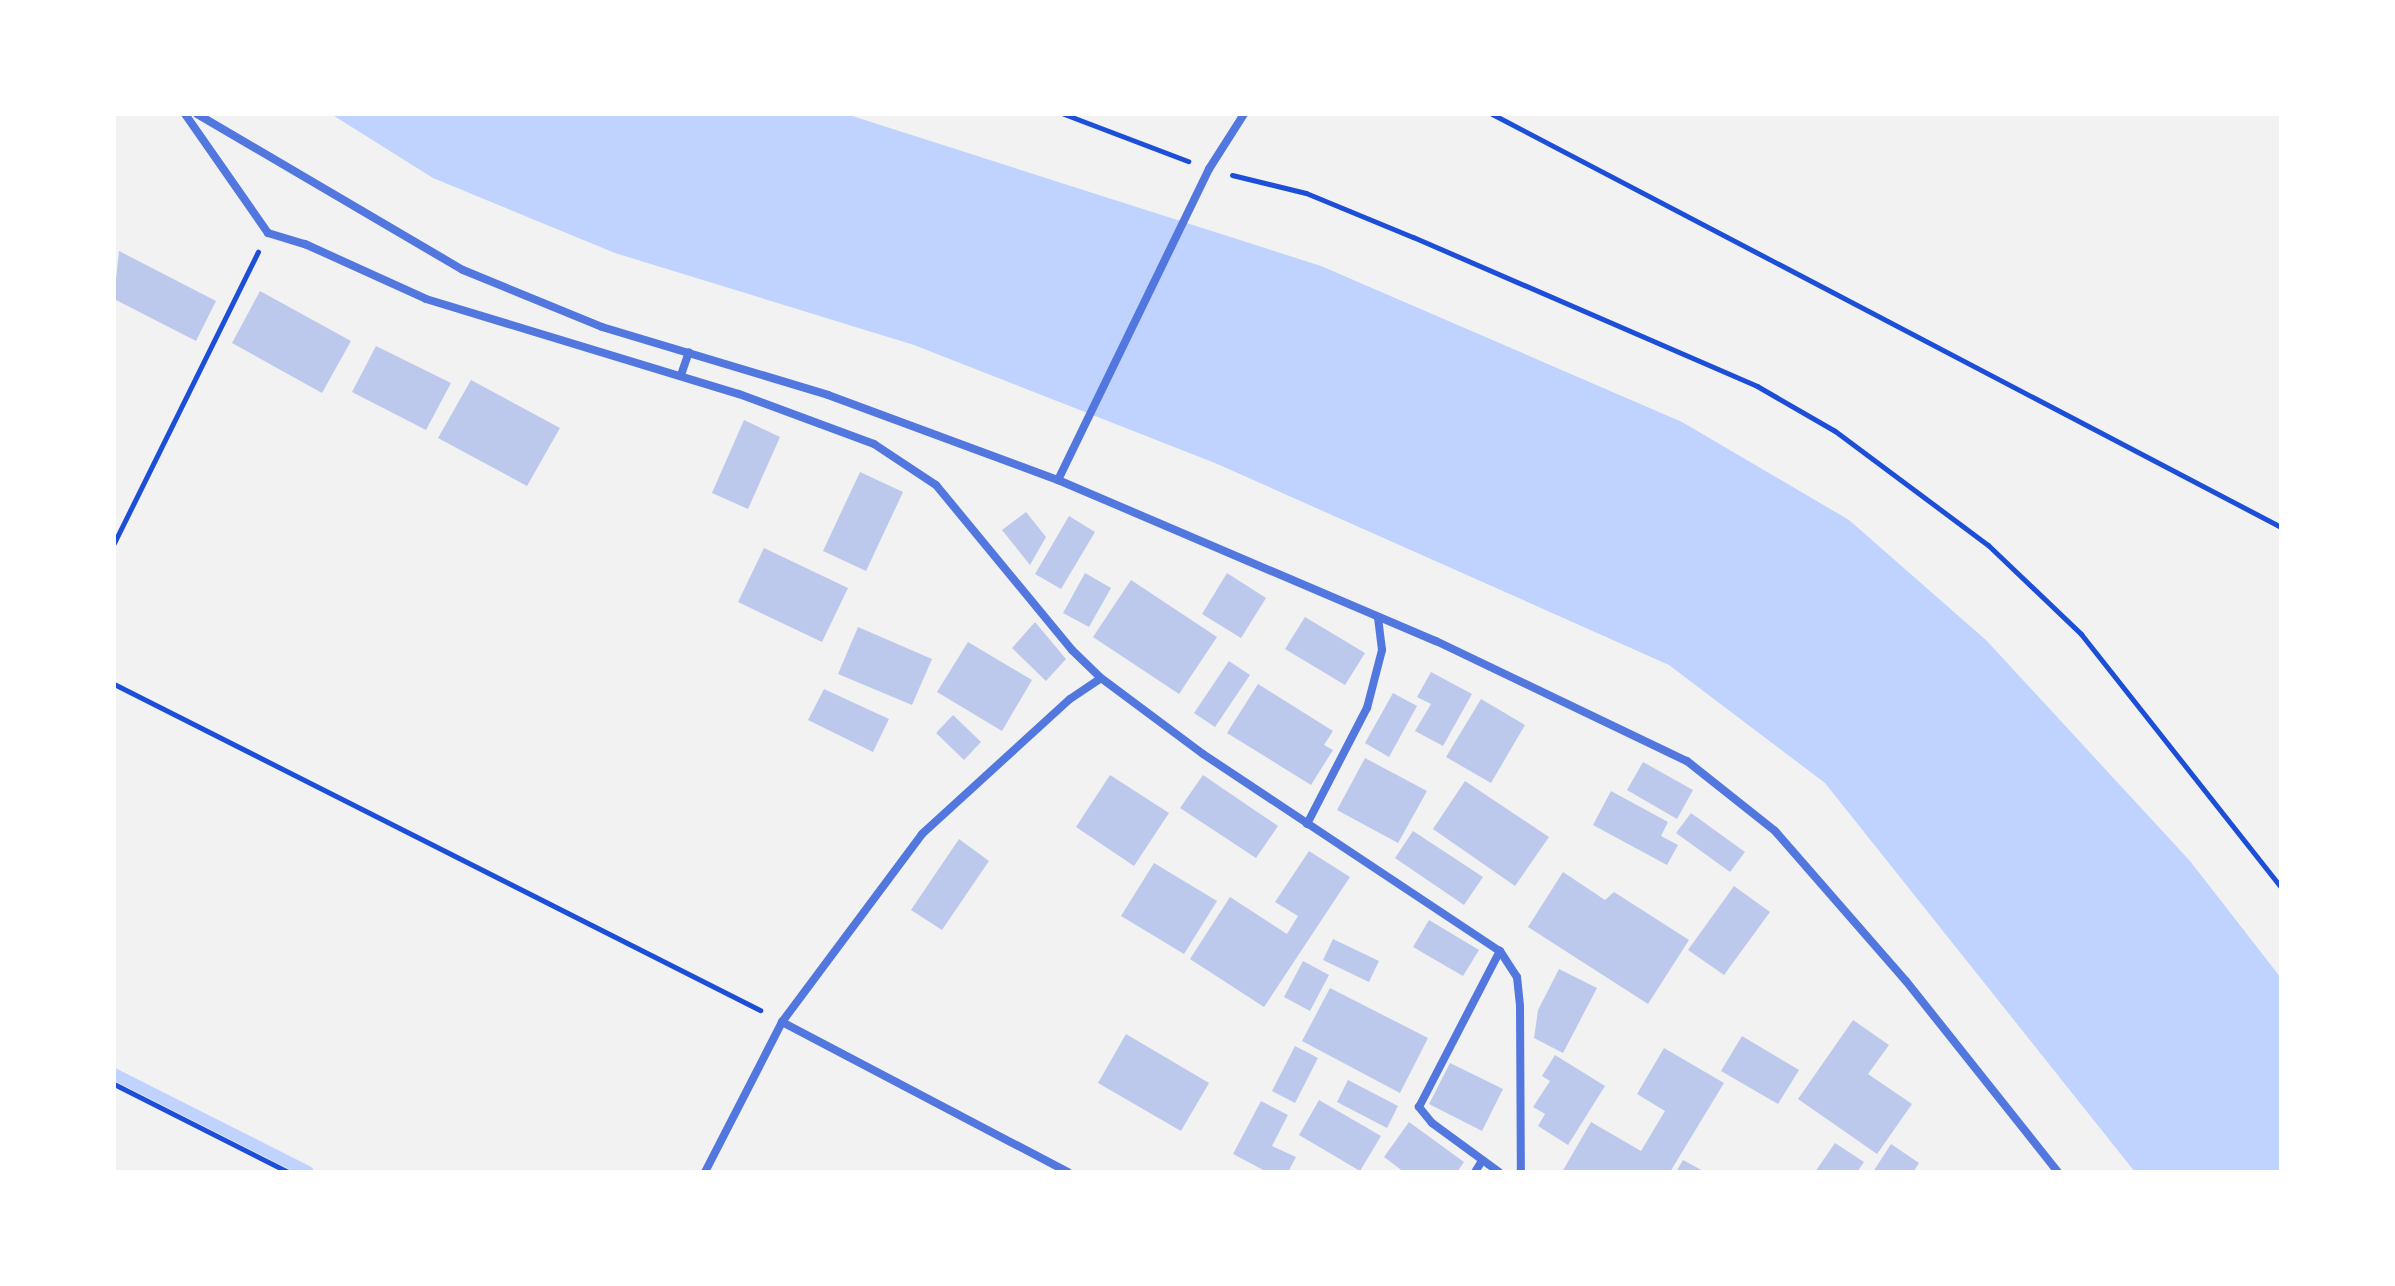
<!DOCTYPE html>
<html>
<head>
<meta charset="utf-8">
<style>
  body { margin:0 }
  #map { position:relative; width:2395px; height:1286px; overflow:hidden; background:#f2f2f2; font-family:Figtree,sans-serif }
  div>[style] { position:absolute }
  [style*='--x'] { left:calc(var(--x)*1px); top:calc(var(--y)*1px); width:calc(var(--w)*1px); rotate:calc(var(--a)*1deg) }
  .water>* { inset:0; background:#bfd3fe }
  .stream>* { height:12px; margin:-6px; padding:0 6px; transform-origin:6px; border-radius:6px; background:#bfd3fe }
  .building>* { inset:0; background:#bdc9ec }
  .path>* { height:5px; margin:-2.5px; padding:0 2.5px; transform-origin:2.5px; border-radius:2.5px; background:#1d4ed8 }
  .minor>* { height:8px; margin:-4px; padding:0 4px; transform-origin:4px; border-radius:4px; background:#5277de }
  span { translate:-50% -50%; white-space:nowrap; text-align:center; line-height:1.15; -webkit-text-stroke:8px #fff; paint-order:stroke }
  .frame { position:absolute; inset:0; border:116px solid #fff; pointer-events:none }
</style>
</head>
<body>
<div id="map">
  <div class="water">
    <i style="clip-path:polygon(331px 114px,846px 114px,1321px 266px,1682px 422px,1849px 520px,1987px 641px,2190px 861px,2281px 978px,2281px 1172px,2135px 1172px,1825px 783px,1669px 665px,1215px 463px,914px 345px,615px 253px,433px 178px)"></i>
  </div>
  <div class="stream">
    <i style="--x:114;--y:1074;--w:217;--a:26.8"></i>
  </div>
  <div class="building">
    <i style="clip-path:polygon(119px 251px,216px 301px,196px 341px,114px 299px)"></i>
    <i style="clip-path:polygon(260px 291px,351px 341px,322px 393px,232px 343px)"></i>
    <i style="clip-path:polygon(376px 346px,451px 383px,426px 430px,352px 392px)"></i>
    <i style="clip-path:polygon(471px 380px,560px 428px,527px 486px,438px 438px)"></i>
    <i style="clip-path:polygon(744px 420px,780px 437px,748px 509px,712px 493px)"></i>
    <i style="clip-path:polygon(860px 472px,903px 492px,866px 571px,823px 551px)"></i>
    <i style="clip-path:polygon(1026px 512px,1046px 537px,1030px 565px,1002px 530px)"></i>
    <i style="clip-path:polygon(1069px 516px,1095px 532px,1061px 589px,1035px 574px)"></i>
    <i style="clip-path:polygon(764px 548px,848px 588px,822px 642px,738px 602px)"></i>
    <i style="clip-path:polygon(1085px 573px,1111px 588px,1089px 627px,1063px 613px)"></i>
    <i style="clip-path:polygon(1227px 573px,1266px 598px,1241px 638px,1202px 614px)"></i>
    <i style="clip-path:polygon(1131px 580px,1217px 637px,1179px 694px,1093px 637px)"></i>
    <i style="clip-path:polygon(1305px 617px,1365px 653px,1345px 685px,1285px 649px)"></i>
    <i style="clip-path:polygon(1035px 622px,1066px 659px,1046px 681px,1012px 648px)"></i>
    <i style="clip-path:polygon(858px 627px,932px 659px,912px 705px,838px 674px)"></i>
    <i style="clip-path:polygon(968px 642px,1032px 680px,1002px 731px,937px 692px)"></i>
    <i style="clip-path:polygon(1229px 661px,1250px 675px,1215px 727px,1194px 713px)"></i>
    <i style="clip-path:polygon(1431px 672px,1472px 694px,1443px 746px,1415px 731px,1431px 704px,1417px 697px)"></i>
    <i style="clip-path:polygon(1258px 684px,1333px 731px,1324px 745px,1333px 750px,1311px 785px,1227px 733px)"></i>
    <i style="clip-path:polygon(824px 689px,889px 719px,873px 752px,808px 720px)"></i>
    <i style="clip-path:polygon(1393px 693px,1417px 706px,1389px 757px,1365px 743px)"></i>
    <i style="clip-path:polygon(1481px 699px,1525px 725px,1491px 783px,1446px 757px)"></i>
    <i style="clip-path:polygon(953px 715px,981px 742px,964px 760px,936px 733px)"></i>
    <i style="clip-path:polygon(1365px 758px,1427px 791px,1398px 843px,1337px 810px)"></i>
    <i style="clip-path:polygon(1643px 762px,1693px 790px,1677px 819px,1627px 790px)"></i>
    <i style="clip-path:polygon(1110px 775px,1169px 813px,1134px 866px,1076px 827px)"></i>
    <i style="clip-path:polygon(1203px 775px,1278px 826px,1256px 858px,1180px 808px)"></i>
    <i style="clip-path:polygon(1465px 781px,1549px 837px,1515px 886px,1433px 829px)"></i>
    <i style="clip-path:polygon(1611px 791px,1668px 822px,1661px 836px,1678px 845px,1667px 865px,1593px 825px)"></i>
    <i style="clip-path:polygon(1691px 813px,1745px 852px,1730px 872px,1676px 833px)"></i>
    <i style="clip-path:polygon(1413px 831px,1483px 877px,1464px 905px,1395px 858px)"></i>
    <i style="clip-path:polygon(959px 839px,989px 861px,942px 930px,911px 910px)"></i>
    <i style="clip-path:polygon(1309px 851px,1350px 877px,1264px 1007px,1190px 959px,1230px 897px,1287px 934px,1298px 916px,1275px 902px)"></i>
    <i style="clip-path:polygon(1154px 863px,1217px 901px,1184px 954px,1121px 916px)"></i>
    <i style="clip-path:polygon(1563px 872px,1605px 900px,1614px 892px,1689px 940px,1648px 1004px,1528px 927px)"></i>
    <i style="clip-path:polygon(1734px 886px,1770px 912px,1724px 975px,1688px 950px)"></i>
    <i style="clip-path:polygon(1429px 920px,1479px 950px,1463px 976px,1413px 947px)"></i>
    <i style="clip-path:polygon(1333px 939px,1379px 961px,1369px 982px,1323px 960px)"></i>
    <i style="clip-path:polygon(1303px 961px,1329px 975px,1310px 1011px,1284px 997px)"></i>
    <i style="clip-path:polygon(1559px 969px,1597px 988px,1563px 1053px,1534px 1038px,1538px 1010px)"></i>
    <i style="clip-path:polygon(1330px 988px,1428px 1038px,1400px 1093px,1302px 1041px)"></i>
    <i style="clip-path:polygon(1853px 1020px,1889px 1045px,1868px 1074px,1912px 1104px,1877px 1154px,1798px 1099px)"></i>
    <i style="clip-path:polygon(1126px 1034px,1209px 1083px,1181px 1131px,1098px 1083px)"></i>
    <i style="clip-path:polygon(1742px 1036px,1799px 1070px,1778px 1104px,1721px 1071px)"></i>
    <i style="clip-path:polygon(1295px 1046px,1318px 1058px,1295px 1103px,1272px 1091px)"></i>
    <i style="clip-path:polygon(1664px 1048px,1724px 1083px,1670px 1172px,1562px 1172px,1591px 1122px,1641px 1151px,1665px 1111px,1637px 1094px)"></i>
    <i style="clip-path:polygon(1555px 1055px,1605px 1086px,1568px 1145px,1538px 1126px,1545px 1114px,1533px 1107px,1550px 1081px,1542px 1076px)"></i>
    <i style="clip-path:polygon(1450px 1063px,1503px 1089px,1482px 1131px,1429px 1104px)"></i>
    <i style="clip-path:polygon(1348px 1080px,1398px 1106px,1387px 1128px,1337px 1102px)"></i>
    <i style="clip-path:polygon(1319px 1100px,1381px 1136px,1360px 1171px,1299px 1135px)"></i>
    <i style="clip-path:polygon(1261px 1101px,1288px 1115px,1272px 1146px,1296px 1157px,1288px 1172px,1267px 1172px,1233px 1154px)"></i>
    <i style="clip-path:polygon(1409px 1122px,1464px 1162px,1457px 1172px,1404px 1172px,1384px 1157px)"></i>
    <i style="clip-path:polygon(1835px 1143px,1864px 1162px,1857px 1172px,1815px 1172px)"></i>
    <i style="clip-path:polygon(1891px 1144px,1919px 1163px,1913px 1172px,1873px 1172px)"></i>
    <i style="clip-path:polygon(1683px 1160px,1705px 1172px,1676px 1172px)"></i>
  </div>
  <div class="path">
    <i style="--x:1064;--y:114;--w:133;--a:20.8"></i>
    <i style="--x:1492;--y:114;--w:891;--a:27.63"></i>
    <i style="--x:1232;--y:175;--w:76;--a:13.7"></i>
    <i style="--x:1306;--y:193;--w:116;--a:22.4"></i>
    <i style="--x:1413;--y:237;--w:375;--a:23.4"></i>
    <i style="--x:1757;--y:386;--w:90;--a:30"></i>
    <i style="--x:1835;--y:431;--w:191;--a:36.7"></i>
    <i style="--x:1988;--y:545;--w:129;--a:43.7"></i>
    <i style="--x:2081;--y:634;--w:323;--a:51.7"></i>
    <i style="--x:114;--y:543;--w:325;--a:-63.7"></i>
    <i style="--x:114;--y:684;--w:724;--a:26.78"></i>
    <i style="--x:114;--y:1084;--w:195;--a:26.8"></i>
  </div>
  <div class="minor">
    <i style="--x:185;--y:114;--w:145;--a:55.1"></i>
    <i style="--x:268;--y:233;--w:39;--a:17"></i>
    <i style="--x:305;--y:244;--w:133;--a:24.4"></i>
    <i style="--x:426;--y:299;--w:327;--a:16.9"></i>
    <i style="--x:739;--y:394;--w:144;--a:20.3"></i>
    <i style="--x:874;--y:444;--w:74;--a:33.5"></i>
    <i style="--x:936;--y:485;--w:214;--a:50.5"></i>
    <i style="--x:1072;--y:650;--w:40;--a:44"></i>
    <i style="--x:1101;--y:678;--w:127;--a:36.7"></i>
    <i style="--x:1203;--y:754;--w:356;--a:33.6"></i>
    <i style="--x:1500;--y:951;--w:31;--a:57"></i>
    <i style="--x:1517;--y:977;--w:29;--a:84"></i>
    <i style="--x:1520;--y:1006;--w:166;--a:89.7"></i>
    <i style="--x:197;--y:114;--w:308;--a:30.4"></i>
    <i style="--x:463;--y:270;--w:150;--a:22.3"></i>
    <i style="--x:602;--y:327;--w:236;--a:16.7"></i>
    <i style="--x:828;--y:395;--w:245;--a:20.3"></i>
    <i style="--x:1058;--y:480;--w:411;--a:23.1"></i>
    <i style="--x:1436;--y:641;--w:278;--a:25.6"></i>
    <i style="--x:1687;--y:761;--w:112;--a:38.5"></i>
    <i style="--x:1775;--y:831;--w:199;--a:48.9"></i>
    <i style="--x:1906;--y:981;--w:244;--a:51.5"></i>
    <i style="--x:681;--y:375;--w:24;--a:-71"></i>
    <i style="--x:1058;--y:480;--w:346;--a:-64.1"></i>
    <i style="--x:1209;--y:169;--w:65;--a:-57.5"></i>
    <i style="--x:1307;--y:824;--w:131;--a:-62.7"></i>
    <i style="--x:1367;--y:708;--w:60;--a:-75.5"></i>
    <i style="--x:1382;--y:650;--w:33;--a:-97"></i>
    <i style="--x:782;--y:1022;--w:323;--a:27.7"></i>
    <i style="--x:705;--y:1172;--w:169;--a:-62.8"></i>
    <i style="--x:782;--y:1022;--w:234;--a:-53.3"></i>
    <i style="--x:922;--y:834;--w:200;--a:-42.4"></i>
    <i style="--x:1070;--y:699;--w:37;--a:-34"></i>
    <i style="--x:1475;--y:1172;--w:13;--a:-58"></i>
    <i style="--x:1499;--y:1172;--w:83;--a:-143.8"></i>
    <i style="--x:1432;--y:1123;--w:21;--a:-129"></i>
    <i style="--x:1419;--y:1107;--w:176;--a:-62.6"></i>
  </div>
  <div class="frame"></div>
</div>
</body>
</html>
